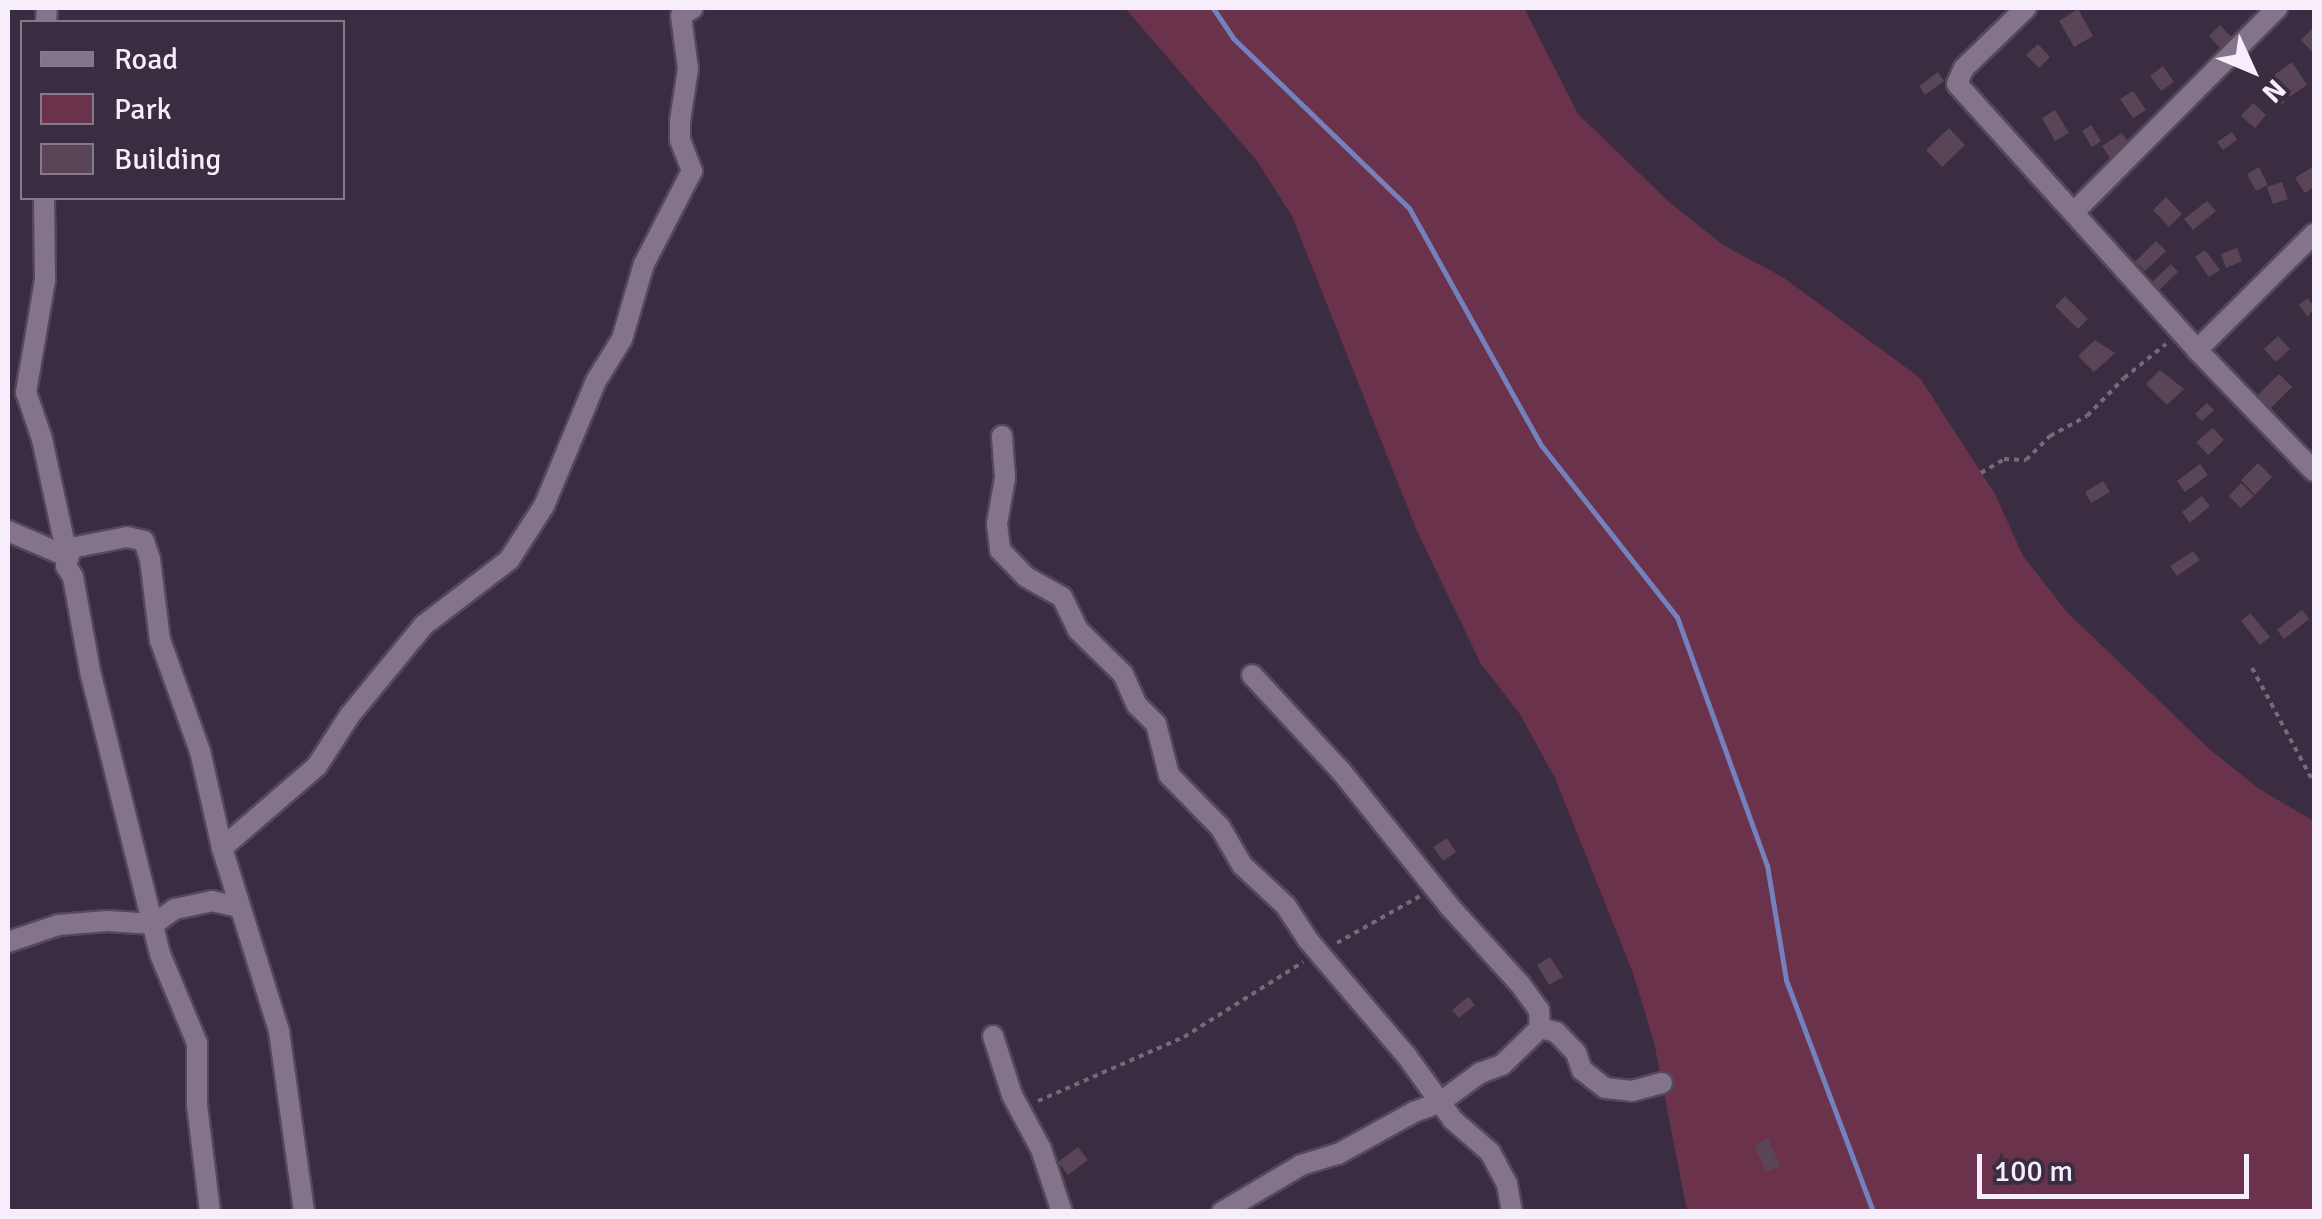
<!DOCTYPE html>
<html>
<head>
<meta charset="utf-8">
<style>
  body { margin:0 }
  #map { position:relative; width:2322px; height:1219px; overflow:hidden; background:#3a2d41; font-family:Signika,sans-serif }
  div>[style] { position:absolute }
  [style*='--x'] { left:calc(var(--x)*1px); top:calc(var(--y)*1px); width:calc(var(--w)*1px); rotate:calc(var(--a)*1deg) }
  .green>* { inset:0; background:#6b324c }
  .stream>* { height:5px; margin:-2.5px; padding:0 2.5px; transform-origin:2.5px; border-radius:2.5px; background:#7481bd }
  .building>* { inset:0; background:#5a4556 }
  .path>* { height:4px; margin-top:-2px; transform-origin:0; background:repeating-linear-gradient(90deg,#756a7b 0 5px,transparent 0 10px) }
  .roads { filter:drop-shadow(2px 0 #54495b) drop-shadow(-2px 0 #54495b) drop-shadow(0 2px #54495b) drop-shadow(0 -2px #54495b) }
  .minor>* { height:20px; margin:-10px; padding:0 10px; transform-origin:10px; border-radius:10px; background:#83748b }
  span { translate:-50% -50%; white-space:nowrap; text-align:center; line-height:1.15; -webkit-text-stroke:8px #3a2d41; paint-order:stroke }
  .frame { position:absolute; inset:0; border:10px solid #f6eefb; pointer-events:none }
  .legend { position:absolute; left:20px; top:20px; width:325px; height:180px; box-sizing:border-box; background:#3a2d41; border:2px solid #857a8b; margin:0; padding:12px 18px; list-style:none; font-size:30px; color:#f6eefb }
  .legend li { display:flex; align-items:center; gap:20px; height:50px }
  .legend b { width:50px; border:2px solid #857a8b }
  .north { position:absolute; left:2202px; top:20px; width:100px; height:100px; -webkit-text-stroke:8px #3a2d41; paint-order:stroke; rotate:134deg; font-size:28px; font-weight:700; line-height:40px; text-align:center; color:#f6eefb }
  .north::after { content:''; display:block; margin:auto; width:35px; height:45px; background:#f6eefb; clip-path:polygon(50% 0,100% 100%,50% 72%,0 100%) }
  .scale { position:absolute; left:1977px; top:1154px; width:272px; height:45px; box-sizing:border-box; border:5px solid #f6eefb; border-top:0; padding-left:12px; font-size:30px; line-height:35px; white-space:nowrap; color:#f6eefb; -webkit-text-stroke:8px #3a2d41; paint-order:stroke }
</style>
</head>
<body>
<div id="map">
  <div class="green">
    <i style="clip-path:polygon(1125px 8px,1524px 8px,1578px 114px,1669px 202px,1723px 245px,1784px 278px,1920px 378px,1995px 494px,2023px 556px,2066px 611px,2207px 747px,2259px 789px,2314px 821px,2314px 1211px,1687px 1211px,1654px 1042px,1633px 973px,1555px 778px,1520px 714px,1481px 664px,1417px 531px,1292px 216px,1257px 161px)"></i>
  </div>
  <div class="stream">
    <i style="--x:1213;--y:8;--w:36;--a:56"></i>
    <i style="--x:1233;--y:38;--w:245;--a:44"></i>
    <i style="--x:1409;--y:208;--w:271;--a:60.9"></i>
    <i style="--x:1541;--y:445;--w:219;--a:51.7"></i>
    <i style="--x:1677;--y:617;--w:264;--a:70.1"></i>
    <i style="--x:1767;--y:865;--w:117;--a:80.6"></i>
    <i style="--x:1786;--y:980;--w:248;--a:69.4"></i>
  </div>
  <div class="building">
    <i style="clip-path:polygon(2078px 9px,2093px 36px,2074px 47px,2059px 21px)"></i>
    <i style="clip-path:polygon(2220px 25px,2238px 44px,2227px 55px,2209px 36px)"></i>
    <i style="clip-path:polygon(2314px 27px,2314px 54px,2301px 40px)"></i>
    <i style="clip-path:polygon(2038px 44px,2050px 57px,2039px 68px,2026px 55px)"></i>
    <i style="clip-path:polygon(2292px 62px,2307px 85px,2289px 97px,2274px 75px)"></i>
    <i style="clip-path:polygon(2163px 66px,2174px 82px,2161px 91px,2150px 76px)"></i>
    <i style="clip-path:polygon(1938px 72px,1944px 81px,1925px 95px,1919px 86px)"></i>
    <i style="clip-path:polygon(2276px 86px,2285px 102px,2277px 107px,2268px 91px)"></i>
    <i style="clip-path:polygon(2133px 91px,2146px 110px,2133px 118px,2120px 99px)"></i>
    <i style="clip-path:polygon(2253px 103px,2266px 115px,2255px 128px,2241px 116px)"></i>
    <i style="clip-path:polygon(2055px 110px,2069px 133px,2055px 141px,2042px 118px)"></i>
    <i style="clip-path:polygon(2091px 125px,2101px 141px,2092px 147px,2082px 131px)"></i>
    <i style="clip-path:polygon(1949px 128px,1965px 145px,1942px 167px,1926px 150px)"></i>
    <i style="clip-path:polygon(2232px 132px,2237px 140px,2223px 150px,2217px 142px)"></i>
    <i style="clip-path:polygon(2122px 133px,2132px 148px,2112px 161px,2102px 146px)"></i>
    <i style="clip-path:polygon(2314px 166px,2314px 187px,2305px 193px,2295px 178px)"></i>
    <i style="clip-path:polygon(2259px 167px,2268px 185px,2256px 191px,2247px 174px)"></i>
    <i style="clip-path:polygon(2282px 182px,2288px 199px,2273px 204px,2267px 187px)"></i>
    <i style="clip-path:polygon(2166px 197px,2182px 214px,2169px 227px,2153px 210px)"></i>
    <i style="clip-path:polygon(2207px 201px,2216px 211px,2193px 230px,2184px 219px)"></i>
    <i style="clip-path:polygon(2156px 241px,2166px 251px,2145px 271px,2135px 262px)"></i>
    <i style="clip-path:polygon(2237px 248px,2242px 261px,2226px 268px,2221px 254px)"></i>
    <i style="clip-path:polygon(2205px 250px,2220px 270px,2209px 277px,2195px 257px)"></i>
    <i style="clip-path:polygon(2171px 264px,2178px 272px,2156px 293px,2149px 285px)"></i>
    <i style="clip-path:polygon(2065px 296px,2088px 319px,2078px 329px,2055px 306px)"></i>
    <i style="clip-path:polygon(2308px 298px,2314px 307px,2308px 317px,2299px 305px)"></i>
    <i style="clip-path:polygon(2278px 336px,2290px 349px,2276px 362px,2264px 349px)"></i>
    <i style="clip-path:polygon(2095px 340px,2115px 353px,2094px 372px,2078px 356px)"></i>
    <i style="clip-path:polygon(2160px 370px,2184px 389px,2167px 405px,2146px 384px)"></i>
    <i style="clip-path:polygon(2279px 374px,2292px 387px,2267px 412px,2254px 399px)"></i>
    <i style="clip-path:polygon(2207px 403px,2214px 410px,2202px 421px,2195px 414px)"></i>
    <i style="clip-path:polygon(2213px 428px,2224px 440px,2208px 455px,2196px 442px)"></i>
    <i style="clip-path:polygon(2258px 463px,2272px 477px,2255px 495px,2241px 480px)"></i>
    <i style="clip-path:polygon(2200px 464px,2208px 475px,2185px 492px,2177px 481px)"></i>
    <i style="clip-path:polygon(2103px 481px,2110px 492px,2091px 503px,2085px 492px)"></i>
    <i style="clip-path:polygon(2241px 483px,2254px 496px,2241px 508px,2229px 496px)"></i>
    <i style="clip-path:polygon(2202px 496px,2210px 506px,2190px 523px,2182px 512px)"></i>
    <i style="clip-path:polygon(2193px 551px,2200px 560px,2177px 576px,2170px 566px)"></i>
    <i style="clip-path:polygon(2302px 610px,2309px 619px,2284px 639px,2277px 630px)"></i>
    <i style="clip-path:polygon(2250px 613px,2270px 637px,2260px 645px,2241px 621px)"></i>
    <i style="clip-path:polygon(1447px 838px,1456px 852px,1443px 861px,1433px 847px)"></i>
    <i style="clip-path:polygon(1550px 957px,1563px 977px,1549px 985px,1537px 965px)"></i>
    <i style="clip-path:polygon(1468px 997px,1475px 1005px,1459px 1018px,1452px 1010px)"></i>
    <i style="clip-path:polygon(1768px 1138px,1780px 1166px,1766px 1172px,1754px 1145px)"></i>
    <i style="clip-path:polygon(1078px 1147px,1088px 1160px,1068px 1175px,1058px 1162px)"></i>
  </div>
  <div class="path">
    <i style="--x:1981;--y:473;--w:27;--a:-31"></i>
    <i style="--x:2004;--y:459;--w:22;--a:3"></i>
    <i style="--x:2026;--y:460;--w:34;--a:-45"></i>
    <i style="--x:2050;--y:436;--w:42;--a:-28.4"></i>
    <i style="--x:2087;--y:416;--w:53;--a:-45.8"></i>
    <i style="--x:2124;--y:378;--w:54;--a:-39"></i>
    <i style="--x:2252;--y:668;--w:131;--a:61.7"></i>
    <i style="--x:1337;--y:943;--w:95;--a:-29.5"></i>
    <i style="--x:1038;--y:1101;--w:159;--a:-23.7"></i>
    <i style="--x:1184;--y:1037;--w:141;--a:-32.2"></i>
  </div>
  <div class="roads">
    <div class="minor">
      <i style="--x:2026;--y:8;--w:86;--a:135.9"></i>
      <i style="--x:1964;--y:68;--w:17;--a:114"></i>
      <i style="--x:1957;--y:84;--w:358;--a:47.9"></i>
      <i style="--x:2197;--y:350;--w:168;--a:46"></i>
      <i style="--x:46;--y:22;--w:14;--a:-86"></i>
      <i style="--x:44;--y:198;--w:82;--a:89.3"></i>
      <i style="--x:45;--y:280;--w:114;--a:99.6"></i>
      <i style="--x:26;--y:392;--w:50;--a:71.2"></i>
      <i style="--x:42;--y:439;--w:104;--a:77.8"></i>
      <i style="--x:64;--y:541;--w:10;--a:45"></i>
      <i style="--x:2074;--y:212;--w:288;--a:-45.1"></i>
      <i style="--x:2197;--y:350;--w:165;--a:-44.8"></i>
      <i style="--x:1002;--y:436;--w:42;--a:85.9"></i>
      <i style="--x:1005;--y:478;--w:47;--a:99.9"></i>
      <i style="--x:997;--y:524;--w:26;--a:83"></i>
      <i style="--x:1000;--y:550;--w:37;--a:46"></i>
      <i style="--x:1026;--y:577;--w:41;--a:29.1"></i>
      <i style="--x:1062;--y:597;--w:37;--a:64"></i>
      <i style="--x:1078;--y:630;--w:63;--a:44.4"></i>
      <i style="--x:1123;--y:674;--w:34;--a:66"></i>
      <i style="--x:1137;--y:705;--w:27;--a:45"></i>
      <i style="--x:1156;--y:724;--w:53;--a:75.7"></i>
      <i style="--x:1169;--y:775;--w:73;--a:45.6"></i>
      <i style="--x:1220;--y:827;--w:44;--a:59.9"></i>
      <i style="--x:1242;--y:865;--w:60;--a:43"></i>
      <i style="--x:1286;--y:906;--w:40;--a:57.1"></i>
      <i style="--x:1308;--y:940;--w:151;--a:49.6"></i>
      <i style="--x:1406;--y:1055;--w:80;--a:54.1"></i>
      <i style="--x:1453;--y:1120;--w:49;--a:40.9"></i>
      <i style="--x:1490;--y:1152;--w:36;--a:62"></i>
      <i style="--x:1507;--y:1184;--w:28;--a:80"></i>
      <i style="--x:8;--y:531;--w:63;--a:23.3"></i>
      <i style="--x:1252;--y:675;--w:131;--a:47.2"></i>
      <i style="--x:1341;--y:771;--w:173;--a:51.3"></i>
      <i style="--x:1449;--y:906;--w:105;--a:47.7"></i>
      <i style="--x:1520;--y:984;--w:32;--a:54"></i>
      <i style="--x:1539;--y:1010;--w:18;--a:87"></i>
      <i style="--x:222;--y:848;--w:125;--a:-40.8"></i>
      <i style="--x:317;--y:766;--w:61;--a:-57.1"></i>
      <i style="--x:350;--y:715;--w:117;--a:-50.6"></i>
      <i style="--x:424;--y:625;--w:107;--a:-37.4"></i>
      <i style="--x:509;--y:560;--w:64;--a:-57.1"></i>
      <i style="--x:544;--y:506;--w:135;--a:-67.4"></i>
      <i style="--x:596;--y:381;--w:49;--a:-58.2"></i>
      <i style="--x:622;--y:339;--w:78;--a:-73.7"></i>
      <i style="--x:644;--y:264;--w:105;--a:-62.7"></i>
      <i style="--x:692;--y:171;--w:33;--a:-111"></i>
      <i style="--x:680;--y:140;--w:19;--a:-90"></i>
      <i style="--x:680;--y:121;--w:53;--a:-81.3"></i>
      <i style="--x:688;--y:69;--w:53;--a:-97.5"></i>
      <i style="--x:681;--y:16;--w:14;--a:-34"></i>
      <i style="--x:8;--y:942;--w:53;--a:-18.8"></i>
      <i style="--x:58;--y:925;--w:49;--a:-4.7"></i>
      <i style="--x:107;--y:921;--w:47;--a:3.7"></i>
      <i style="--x:154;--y:924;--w:26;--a:-36"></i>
      <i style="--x:175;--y:909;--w:38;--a:-12"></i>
      <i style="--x:212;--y:901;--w:28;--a:13"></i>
      <i style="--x:993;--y:1036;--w:62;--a:72.1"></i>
      <i style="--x:1012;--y:1095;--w:61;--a:61.8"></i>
      <i style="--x:1041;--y:1149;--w:66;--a:71.6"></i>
      <i style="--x:210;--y:1212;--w:108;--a:-96.9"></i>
      <i style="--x:197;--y:1105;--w:62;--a:-90"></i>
      <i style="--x:197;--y:1043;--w:96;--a:-112.6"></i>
      <i style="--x:160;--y:954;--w:286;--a:-103.9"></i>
      <i style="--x:91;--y:676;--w:101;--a:-100.3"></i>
      <i style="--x:73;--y:577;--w:13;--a:-122"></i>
      <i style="--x:66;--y:566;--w:19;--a:-74"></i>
      <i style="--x:71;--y:548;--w:57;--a:-11.1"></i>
      <i style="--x:127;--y:537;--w:17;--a:13"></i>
      <i style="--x:144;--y:541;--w:19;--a:72"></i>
      <i style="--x:150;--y:559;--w:82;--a:83"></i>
      <i style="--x:160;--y:640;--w:118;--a:70.2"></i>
      <i style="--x:200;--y:751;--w:99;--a:77.2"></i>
      <i style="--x:222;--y:848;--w:192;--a:72.7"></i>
      <i style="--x:279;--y:1031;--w:183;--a:82.1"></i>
      <i style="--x:1222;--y:1212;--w:92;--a:-30.7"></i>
      <i style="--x:1301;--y:1165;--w:39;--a:-17"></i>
      <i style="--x:1338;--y:1154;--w:87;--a:-28.9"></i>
      <i style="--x:1414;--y:1112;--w:27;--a:-20"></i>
      <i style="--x:1439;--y:1103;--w:51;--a:-36.2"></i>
      <i style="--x:1480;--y:1073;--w:23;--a:-20"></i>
      <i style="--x:1502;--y:1065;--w:53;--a:-44.2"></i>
      <i style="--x:1540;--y:1028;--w:16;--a:14"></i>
      <i style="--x:1556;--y:1032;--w:29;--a:46"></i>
      <i style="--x:1576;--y:1053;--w:18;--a:71"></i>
      <i style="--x:1582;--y:1070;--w:29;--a:38"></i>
      <i style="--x:1605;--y:1088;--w:27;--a:6"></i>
      <i style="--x:1632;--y:1091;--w:31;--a:-15"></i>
    </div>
  </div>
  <div class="frame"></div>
  <ul class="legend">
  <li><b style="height:12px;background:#83748b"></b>Road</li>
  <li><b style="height:28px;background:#6b324c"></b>Park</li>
  <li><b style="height:28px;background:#5a4556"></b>Building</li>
  </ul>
  <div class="north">N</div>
  <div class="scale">100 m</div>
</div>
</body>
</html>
